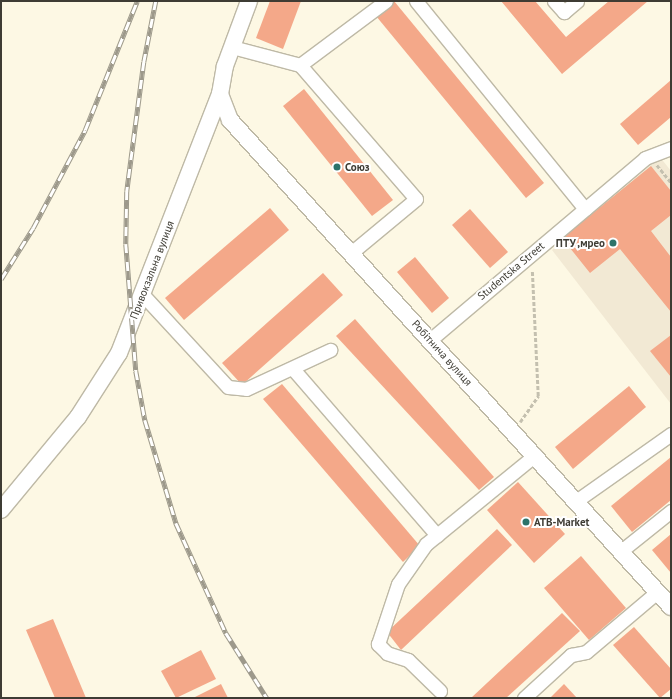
<!DOCTYPE html>
<html>
<head>
<meta charset="utf-8">
<style>
  body { margin:0 }
  #map { position:relative; width:672px; height:699px; overflow:hidden; background:#fdf8e4; font-family:"PT Sans",sans-serif }
  div>[style] { position:absolute }
  [style*='--x'] { left:calc(var(--x)*1px); top:calc(var(--y)*1px); width:calc(var(--w)*1px); rotate:calc(var(--a)*1deg) }
  .education>* { inset:0; background:#f2e9d4 }
  .building>* { inset:0; background:#f4a889 }
  .path>* { height:2.5px; margin-top:-1.25px; transform-origin:0; background:repeating-linear-gradient(90deg,#c4c0af 0 4px,transparent 0 6px) }
  .roads { filter:drop-shadow(1px 0 #beb9a6) drop-shadow(-1px 0 #beb9a6) drop-shadow(0 1px #beb9a6) drop-shadow(0 -1px #beb9a6) }
  .minor>* { height:13px; margin:-6.5px; padding:0 6.5px; transform-origin:6.5px; border-radius:6.5px; background:#fff }
  .major>* { height:16px; margin:-8px; padding:0 8px; transform-origin:8px; border-radius:8px; background:#fff }
  .rail>* { height:4.5px; margin-top:-2.25px; transform-origin:0; background:repeating-linear-gradient(90deg,#fff 0 9px,#9d998b 0 18px); box-sizing:border-box; border-block:1px solid #9d998b }
  .dots>* { width:11px; height:11px; translate:-50% -50%; box-sizing:border-box; border:2px solid #fff; border-radius:50% }
  span { translate:-50% -50%; white-space:nowrap; text-align:center; line-height:1.15; -webkit-text-stroke:4px #fff; paint-order:stroke }
  .poi-label { font-size:11px; color:#3e3c34; font-weight:700 }
  .left { translate:0 -50%; text-align:left }
  .right { translate:-100% -50%; text-align:right }
  .street-label { font-size:11px; color:#3e3c34 }
  .frame { position:absolute; inset:0; border:2px solid #3e3c34; pointer-events:none }
</style>
</head>
<body>
<div id="map">
  <div class="education">
    <i style="clip-path:polygon(660px 157px,671px 171px,671px 404px,552px 250px)"></i>
  </div>
  <div class="building">
    <i style="clip-path:polygon(270px 1px,301px 1px,283px 49px,256px 38px)"></i>
    <i style="clip-path:polygon(394px 1px,544px 183px,526px 198px,376px 16px)"></i>
    <i style="clip-path:polygon(501px 1px,535px 1px,566px 37px,609px 1px,648px 1px,562px 74px)"></i>
    <i style="clip-path:polygon(671px 80px,671px 117px,638px 145px,620px 124px)"></i>
    <i style="clip-path:polygon(304px 89px,393px 200px,372px 216px,283px 106px)"></i>
    <i style="clip-path:polygon(651px 166px,671px 191px,671px 215px,651px 231px,671px 257px,671px 312px,620px 249px,590px 273px,562px 238px)"></i>
    <i style="clip-path:polygon(270px 208px,289px 230px,184px 320px,165px 298px)"></i>
    <i style="clip-path:polygon(470px 209px,508px 252px,490px 268px,452px 225px)"></i>
    <i style="clip-path:polygon(415px 257px,449px 298px,432px 313px,397px 272px)"></i>
    <i style="clip-path:polygon(323px 273px,343px 295px,242px 385px,222px 363px)"></i>
    <i style="clip-path:polygon(355px 319px,494px 477px,479px 490px,336px 336px)"></i>
    <i style="clip-path:polygon(671px 335px,671px 377px,650px 351px)"></i>
    <i style="clip-path:polygon(282px 384px,420px 546px,403px 562px,263px 399px)"></i>
    <i style="clip-path:polygon(629px 386px,646px 407px,573px 469px,555px 447px)"></i>
    <i style="clip-path:polygon(671px 457px,671px 500px,632px 532px,611px 506px)"></i>
    <i style="clip-path:polygon(518px 482px,565px 534px,534px 563px,487px 510px)"></i>
    <i style="clip-path:polygon(497px 529px,512px 545px,401px 650px,387px 632px)"></i>
    <i style="clip-path:polygon(671px 534px,671px 573px,652px 550px)"></i>
    <i style="clip-path:polygon(581px 556px,626px 608px,589px 640px,544px 588px)"></i>
    <i style="clip-path:polygon(562px 613px,580px 631px,506px 698px,471px 698px)"></i>
    <i style="clip-path:polygon(53px 619px,86px 698px,55px 698px,26px 630px)"></i>
    <i style="clip-path:polygon(634px 627px,671px 669px,671px 689px,660px 698px,613px 645px)"></i>
    <i style="clip-path:polygon(201px 650px,216px 679px,176px 698px,161px 671px)"></i>
    <i style="clip-path:polygon(221px 684px,228px 698px,193px 698px)"></i>
    <i style="clip-path:polygon(564px 684px,577px 698px,550px 698px)"></i>
  </div>
  <div class="path">
    <i style="--x:657;--y:165;--w:22;--a:51"></i>
    <i style="--x:520;--y:422;--w:32;--a:-55"></i>
    <i style="--x:538;--y:396;--w:126;--a:-92.7"></i>
  </div>
  <div class="roads">
    <div class="minor">
      <i style="--x:416;--y:1;--w:268;--a:50.9"></i>
      <i style="--x:554;--y:1;--w:15;--a:48"></i>
      <i style="--x:564;--y:12;--w:17;--a:-40"></i>
      <i style="--x:232;--y:47;--w:70;--a:14.8"></i>
      <i style="--x:300;--y:65;--w:177;--a:49.1"></i>
      <i style="--x:416;--y:199;--w:85;--a:140.3"></i>
      <i style="--x:300;--y:65;--w:107;--a:-36.7"></i>
      <i style="--x:143;--y:295;--w:125;--a:47.3"></i>
      <i style="--x:228;--y:387;--w:18;--a:6"></i>
      <i style="--x:246;--y:389;--w:93;--a:-24.9"></i>
      <i style="--x:430;--y:340;--w:282;--a:-40.2"></i>
      <i style="--x:645;--y:158;--w:28;--a:-21"></i>
      <i style="--x:293;--y:369;--w:220;--a:49.1"></i>
      <i style="--x:576;--y:501;--w:116;--a:-35.2"></i>
      <i style="--x:621;--y:551;--w:64;--a:-38.7"></i>
      <i style="--x:440;--y:691;--w:45;--a:-135.9"></i>
      <i style="--x:408;--y:660;--w:22;--a:-162"></i>
      <i style="--x:387;--y:653;--w:13;--a:-135"></i>
      <i style="--x:378;--y:644;--w:63;--a:-71.6"></i>
      <i style="--x:398;--y:584;--w:49;--a:-55"></i>
      <i style="--x:426;--y:544;--w:141;--a:-39.2"></i>
      <i style="--x:524;--y:698;--w:64;--a:-42.5"></i>
      <i style="--x:571;--y:655;--w:15;--a:-11"></i>
      <i style="--x:586;--y:652;--w:93;--a:-40.2"></i>
    </div>
    <div class="major">
      <i style="--x:220;--y:94;--w:28;--a:69"></i>
      <i style="--x:230;--y:120;--w:657;--a:47.84"></i>
      <i style="--x:1;--y:510;--w:121;--a:-50.4"></i>
      <i style="--x:78;--y:417;--w:76;--a:-57.4"></i>
      <i style="--x:119;--y:353;--w:278;--a:-68.7"></i>
      <i style="--x:220;--y:94;--w:28;--a:-80"></i>
      <i style="--x:225;--y:66;--w:69;--a:-69.7"></i>
    </div>
  </div>
  <div class="rail">
    <i style="--x:156;--y:1;--w:62;--a:101.1"></i>
    <i style="--x:144;--y:62;--w:130;--a:97.5"></i>
    <i style="--x:127;--y:191;--w:53;--a:91.1"></i>
    <i style="--x:126;--y:244;--w:127;--a:85.5"></i>
    <i style="--x:136;--y:371;--w:50;--a:79.6"></i>
    <i style="--x:145;--y:420;--w:108;--a:73.2"></i>
    <i style="--x:176;--y:523;--w:121;--a:65.6"></i>
    <i style="--x:226;--y:633;--w:77;--a:57.8"></i>
    <i style="--x:1;--y:279;--w:60;--a:-57.9"></i>
    <i style="--x:33;--y:228;--w:111;--a:-62"></i>
    <i style="--x:85;--y:130;--w:139;--a:-68"></i>
  </div>
  <div class="dots">
    <i style="left:337px;top:167px;background:#2c736a"></i>
    <i style="left:613px;top:243px;background:#2c736a"></i>
    <i style="left:526px;top:522px;background:#2c736a"></i>
  </div>
  <div class="poi-label">
    <span class="left" style="left:345px;top:167px">Союз</span>
    <span class="right" style="left:605px;top:243px">ПТУ ,мрео</span>
    <span class="left" style="left:534px;top:522px">ATB-Market</span>
  </div>
  <div class="street-label">
    <span style="left:152px;top:270px;rotate:-69deg">Привокзальна вулиця</span>
    <span style="left:511px;top:271px;rotate:-40deg">Studentska Street</span>
    <span style="left:442px;top:353px;rotate:48deg">Робітнича вулиця</span>
  </div>
  <div class="frame"></div>
</div>
</body>
</html>
